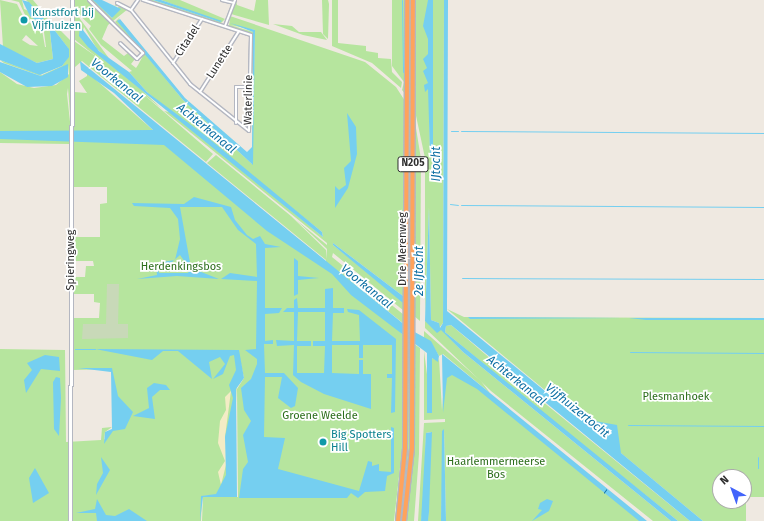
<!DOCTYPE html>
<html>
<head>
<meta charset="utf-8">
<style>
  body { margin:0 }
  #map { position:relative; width:764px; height:521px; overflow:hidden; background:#efe9e1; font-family:"Fira Sans",sans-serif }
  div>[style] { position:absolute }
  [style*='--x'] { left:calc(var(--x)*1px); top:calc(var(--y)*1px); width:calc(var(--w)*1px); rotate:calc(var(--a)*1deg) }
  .green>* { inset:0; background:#b6e59e }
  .sand>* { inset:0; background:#f3ecc5 }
  .cemetery>* { inset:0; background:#c8d9b8 }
  .water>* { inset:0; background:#75cff0 }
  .stream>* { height:1px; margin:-0.5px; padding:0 0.5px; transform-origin:0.5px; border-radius:0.5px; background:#75cff0 }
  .ferry>* { height:1px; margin-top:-0.5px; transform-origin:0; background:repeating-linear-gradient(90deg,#0d6fa3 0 5px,transparent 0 9px) }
  .roads { filter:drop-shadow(1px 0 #b4b7c1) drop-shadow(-1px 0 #b4b7c1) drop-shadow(0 1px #b4b7c1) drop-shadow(0 -1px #b4b7c1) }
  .street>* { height:2px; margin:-1px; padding:0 1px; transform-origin:1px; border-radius:1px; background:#fff }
  .secondary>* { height:3px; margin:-1.5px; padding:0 1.5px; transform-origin:1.5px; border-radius:1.5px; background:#fff }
  .highway>* { height:4px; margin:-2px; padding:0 2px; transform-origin:2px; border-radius:2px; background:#ffa35c }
  .dots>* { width:11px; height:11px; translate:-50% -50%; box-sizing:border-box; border:2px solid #fff; border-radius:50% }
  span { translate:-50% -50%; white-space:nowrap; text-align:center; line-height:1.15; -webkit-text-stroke:3.5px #fff; paint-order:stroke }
  .shield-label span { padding:1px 3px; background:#fff; border:1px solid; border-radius:3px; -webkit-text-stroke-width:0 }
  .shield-label { font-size:10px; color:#2e2e2e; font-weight:700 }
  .culture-label { font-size:11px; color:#0d838f }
  .left { translate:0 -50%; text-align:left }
  .street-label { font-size:11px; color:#2e2e2e }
  .park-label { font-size:11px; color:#2c6e1b }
  .water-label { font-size:12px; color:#0d6fa3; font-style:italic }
  .north { position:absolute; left:712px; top:469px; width:40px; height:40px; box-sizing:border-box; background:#fff; border:1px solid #ababab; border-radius:50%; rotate:319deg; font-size:11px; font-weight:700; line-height:16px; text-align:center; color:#2e2e2e }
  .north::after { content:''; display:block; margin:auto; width:14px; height:18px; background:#4264fb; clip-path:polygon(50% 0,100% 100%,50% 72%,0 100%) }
</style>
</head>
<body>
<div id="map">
  <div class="green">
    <i style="clip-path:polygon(0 0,17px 4px,25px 20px,42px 30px,45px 47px,38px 46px,26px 35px,22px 40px,30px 45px,46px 47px,43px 25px,49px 19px,71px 41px,70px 114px,68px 88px,67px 94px,71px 131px,0 131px,0 72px,17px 84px,34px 88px,56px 85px,69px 74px,68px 65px,49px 74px,41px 76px,4px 63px,0 60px,42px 75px,62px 66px,69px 56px,68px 48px,49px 23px,53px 59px,37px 63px,3px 47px)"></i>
    <i style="clip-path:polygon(11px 0,22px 0,24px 9px,44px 18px,26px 0,33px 0,48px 18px,36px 25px,26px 17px,19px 2px)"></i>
    <i style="clip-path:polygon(evenodd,74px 0,94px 0,112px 18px,119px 6px,114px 6px,121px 3px,128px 9px,108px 25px,102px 39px,124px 56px,128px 53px,135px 59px,131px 64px,136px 68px,138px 65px,144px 54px,115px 22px,120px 17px,118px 21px,183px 100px,252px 164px,255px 30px,230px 25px,253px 32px,251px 131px,251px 34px,229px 27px,230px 16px,365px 62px,396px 87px,405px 101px,404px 311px,333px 253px,332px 257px,404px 315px,404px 324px,358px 287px,405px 337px,404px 432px,394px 521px,202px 521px,203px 497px,238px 497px,237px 389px,244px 378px,238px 350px,230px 351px,238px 357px,232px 495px,202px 496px,201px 521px,0 521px,0 349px,65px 350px,66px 442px,101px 440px,102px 428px,112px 427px,105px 432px,104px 440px,114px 429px,112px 369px,73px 370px,73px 318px,99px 318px,100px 303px,94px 302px,94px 294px,73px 294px,73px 277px,85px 277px,86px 266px,94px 266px,93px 261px,75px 261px,73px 237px,100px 237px,100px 204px,107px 203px,107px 187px,73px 187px,74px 41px,114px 69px,213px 154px,206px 162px,82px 61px,75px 67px,74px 92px,87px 93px,79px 81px,87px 76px,87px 72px,228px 196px,326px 268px,326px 260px,207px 163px,216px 155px,291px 216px,326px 250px,326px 259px,327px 249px,296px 220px,327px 245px,327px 243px,164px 111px,174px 113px,323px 237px,322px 232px,147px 92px,129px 72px,132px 71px,101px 45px,89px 29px,91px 26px,74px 10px,74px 0,333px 243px,403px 296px,403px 300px,333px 245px,333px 243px)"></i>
    <i style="clip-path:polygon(147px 0,153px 0,221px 22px,161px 0,180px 0,225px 19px,220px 24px)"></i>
    <i style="clip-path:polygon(236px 0,237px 5px,254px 11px,256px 0,268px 0,269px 25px,231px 14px)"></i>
    <i style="clip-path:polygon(322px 0,328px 0,329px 4px,328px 39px,323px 34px)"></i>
    <i style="clip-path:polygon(332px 0,338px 0,338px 43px,366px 46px,366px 51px,378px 53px,378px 58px,391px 59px,392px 72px,402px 82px,401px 88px,372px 63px,332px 46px)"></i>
    <i style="clip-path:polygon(392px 0,405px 0,406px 95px,402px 90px,404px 82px,392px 66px)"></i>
    <i style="clip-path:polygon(409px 0,412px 0,411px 330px,407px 327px)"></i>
    <i style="clip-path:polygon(415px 0,428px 0,430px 155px,433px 152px,433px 0,444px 0,443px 323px,439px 328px,439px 323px,431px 320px,429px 207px,425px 321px,441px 329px,463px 352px,671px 521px,653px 521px,491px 391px,425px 328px,425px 158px,415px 111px)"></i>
    <i style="clip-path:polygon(75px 12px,111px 61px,97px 49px,84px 27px,81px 38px,130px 79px,162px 109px,74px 39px)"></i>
    <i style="clip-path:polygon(273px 24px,292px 26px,299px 32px,321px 32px,327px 40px,303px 35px)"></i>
    <i style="clip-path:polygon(415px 122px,421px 159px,420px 321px,414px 316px)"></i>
    <i style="clip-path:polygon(0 139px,69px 139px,70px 157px,69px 144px,0 143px)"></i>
    <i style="clip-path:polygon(evenodd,447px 309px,464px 317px,764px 318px,764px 497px,746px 497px,746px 521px,703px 521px,447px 309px,720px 477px,744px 477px,744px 501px,720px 501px,720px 477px)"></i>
    <i style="clip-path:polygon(451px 325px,505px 371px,690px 521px,678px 521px,558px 425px,445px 332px,446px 326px)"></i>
    <i style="clip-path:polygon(424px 331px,481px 381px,490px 393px,443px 354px,439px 356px,430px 341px,424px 340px)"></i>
    <i style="clip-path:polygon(407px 339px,411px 341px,410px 459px,403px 521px,400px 521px,406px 468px)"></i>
    <i style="clip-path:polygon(414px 344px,420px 348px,419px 454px,414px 521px,406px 521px,412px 474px)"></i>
    <i style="clip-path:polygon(424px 351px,432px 413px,432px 358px,438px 361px,439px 358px,442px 410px,445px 371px,468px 380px,640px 521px,446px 521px,444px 429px,441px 521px,428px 521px,431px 432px,426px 433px,424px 503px,421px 521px,418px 521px,424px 423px,445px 422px,445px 419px,424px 420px)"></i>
  </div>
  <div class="sand">
    <i style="clip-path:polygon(231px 391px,225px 437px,228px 457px,221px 485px,218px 472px,225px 461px,218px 443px,220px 421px,226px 410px,225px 397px)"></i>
  </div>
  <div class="cemetery">
    <i style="clip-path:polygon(107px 284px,119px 284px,118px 324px,128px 324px,128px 338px,82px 339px,83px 324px,106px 324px)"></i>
  </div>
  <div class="water">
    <i style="clip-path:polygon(22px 0,29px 2px,44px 19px,38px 22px,30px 16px)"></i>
    <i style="clip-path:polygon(93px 0,102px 0,121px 9px,112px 18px)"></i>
    <i style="clip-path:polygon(153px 0,161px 0,222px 21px,220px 22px)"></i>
    <i style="clip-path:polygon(428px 0,433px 0,433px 152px,430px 154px,428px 89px,425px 92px,424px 85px,428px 83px,423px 71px,427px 68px,423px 59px,428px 54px,428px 39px,423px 26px)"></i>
    <i style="clip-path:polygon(444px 0,448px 0,447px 311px,578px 418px,617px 425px,621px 453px,703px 521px,690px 521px,451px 325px,446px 326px,445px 332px,678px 521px,671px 521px,463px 352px,441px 330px,437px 333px,425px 321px,429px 208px,431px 320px,439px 323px,440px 328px,443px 323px)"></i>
    <i style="clip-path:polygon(120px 19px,185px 98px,247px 152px,252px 147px,253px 32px,230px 23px,255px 30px,253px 165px,183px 100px,117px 21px)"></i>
    <i style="clip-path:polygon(49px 23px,69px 49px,69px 57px,62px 66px,40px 75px,0 60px,0 44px,37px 63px,53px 59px)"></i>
    <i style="clip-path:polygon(80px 26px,99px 51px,129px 72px,147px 92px,206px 136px,322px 232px,323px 237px,88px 47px,79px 36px)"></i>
    <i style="clip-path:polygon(80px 61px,411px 330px,431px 341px,439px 356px,438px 362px,432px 358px,432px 413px,427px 413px,427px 353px,351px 295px,332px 274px,267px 231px,164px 145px,0 139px,0 131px,153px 130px,114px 93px,81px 70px)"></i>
    <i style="clip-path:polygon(0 62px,41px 76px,68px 64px,68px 77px,52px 86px,27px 87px,0 72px)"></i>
    <i style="clip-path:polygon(347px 113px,356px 127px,357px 154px,348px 188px,335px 208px,335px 186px,339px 190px,346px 185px,344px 168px,351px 161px)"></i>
    <i style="clip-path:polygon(evenodd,194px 197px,231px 207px,235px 220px,247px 235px,253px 239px,260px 236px,265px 244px,281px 247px,265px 248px,265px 308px,282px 308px,279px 313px,265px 314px,265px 341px,273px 340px,273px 344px,264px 344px,265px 373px,284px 373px,298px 388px,295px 406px,291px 408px,278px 398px,282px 377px,265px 377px,264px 437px,285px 438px,278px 469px,359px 491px,368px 461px,372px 462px,372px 466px,379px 464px,379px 471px,391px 472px,391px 427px,394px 428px,394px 473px,387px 476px,385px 491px,365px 492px,358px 498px,351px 493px,347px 498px,239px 498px,243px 469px,248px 462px,243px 435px,251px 421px,244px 410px,241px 388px,251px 379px,257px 364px,257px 359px,245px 350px,256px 349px,257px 281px,221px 279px,230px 273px,257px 277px,256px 244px,238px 230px,222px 207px,180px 207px,191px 268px,219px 279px,177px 276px,137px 279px,157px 275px,156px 263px,175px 260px,180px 239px,178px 219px,170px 208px,134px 206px,132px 203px,184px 204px,194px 197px,180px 255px,190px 269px,188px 273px,159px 273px,157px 264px,171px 263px,180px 255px)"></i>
    <i style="clip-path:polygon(333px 243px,403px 296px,403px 303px,333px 245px)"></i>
    <i style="clip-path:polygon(294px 258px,298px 261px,298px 276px,319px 278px,298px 280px,298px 294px,294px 296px)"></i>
    <i style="clip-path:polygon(evenodd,333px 288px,333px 308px,344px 308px,344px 313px,333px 313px,332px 341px,360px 341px,359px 315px,348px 312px,347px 309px,359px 310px,396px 339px,395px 412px,391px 413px,392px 378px,387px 378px,387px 374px,392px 374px,392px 345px,363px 345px,363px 358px,359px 358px,359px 345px,332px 345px,332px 373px,359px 374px,359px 360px,363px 360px,363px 374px,371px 374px,371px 409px,324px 394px,301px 382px,293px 375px,294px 345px,277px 346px,276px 340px,294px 341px,294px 312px,283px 312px,287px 308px,294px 308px,294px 300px,297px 298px,298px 308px,325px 308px,325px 289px,333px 288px,298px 312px,325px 312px,325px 341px,313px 341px,313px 346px,325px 346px,324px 373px,297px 373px,297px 346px,311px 346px,311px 341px,297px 341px,298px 312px)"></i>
    <i style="clip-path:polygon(468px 317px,624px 318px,470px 319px)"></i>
    <i style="clip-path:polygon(629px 318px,764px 318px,764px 320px,646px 320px)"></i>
    <i style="clip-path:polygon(95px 349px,239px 350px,244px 378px,236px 389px,237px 497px,203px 497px,200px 521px,201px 496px,216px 494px,226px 475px,225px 437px,233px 398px,229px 385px,236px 370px,234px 355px,230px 356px,223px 374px,213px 379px,225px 364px,220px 357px,209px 362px,212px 379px,178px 351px,163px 351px,152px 360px)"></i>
    <i style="clip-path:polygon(442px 354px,490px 393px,647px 521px,639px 521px,477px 389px,452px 375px,447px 378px,443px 413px)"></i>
    <i style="clip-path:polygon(45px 355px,59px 357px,60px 371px,41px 369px,26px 393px,24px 380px,32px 370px,27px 363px)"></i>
    <i style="clip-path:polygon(78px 368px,112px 368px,118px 396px,133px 412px,125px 429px,113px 431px,104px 444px,105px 432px,112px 429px,111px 372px)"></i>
    <i style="clip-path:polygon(56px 377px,60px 378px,61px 398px,59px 436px,54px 429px,53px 382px)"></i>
    <i style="clip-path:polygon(154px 383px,166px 385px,170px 390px,160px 390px,152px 397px,155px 419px,133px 416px,149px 408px,147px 388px)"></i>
    <i style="clip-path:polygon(444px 429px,446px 521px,441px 521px,442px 431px)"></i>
    <i style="clip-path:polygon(432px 432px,429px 512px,428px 521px,421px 521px,426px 433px)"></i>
    <i style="clip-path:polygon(101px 457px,110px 470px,96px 495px,97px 484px,103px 473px)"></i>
    <i style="clip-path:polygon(35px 468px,49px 493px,33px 503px,29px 478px)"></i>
    <i style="clip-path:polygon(97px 499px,106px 515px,115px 516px,129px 509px,147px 521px,97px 521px,96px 513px,76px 513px,95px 509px)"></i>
    <i style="clip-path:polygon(547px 499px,553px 501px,549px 511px,532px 521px,542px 510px,538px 509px,540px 503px)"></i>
  </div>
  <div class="stream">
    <i style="--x:402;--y:0;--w:72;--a:89.2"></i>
    <i style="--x:451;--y:131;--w:7;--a:0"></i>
    <i style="--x:461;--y:131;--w:303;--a:0.4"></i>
    <i style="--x:450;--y:204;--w:8;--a:7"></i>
    <i style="--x:461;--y:205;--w:303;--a:0.4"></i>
    <i style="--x:462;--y:278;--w:302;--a:0.2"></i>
    <i style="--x:75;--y:349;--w:20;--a:0"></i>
    <i style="--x:630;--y:352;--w:134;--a:0.4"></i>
    <i style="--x:628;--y:425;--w:136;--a:0.4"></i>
    <i style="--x:758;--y:468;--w:11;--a:-90"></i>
  </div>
  <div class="ferry">
    <i style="--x:604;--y:493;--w:5;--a:-53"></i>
  </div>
  <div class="roads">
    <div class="street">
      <i style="--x:89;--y:0;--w:76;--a:44.5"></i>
      <i style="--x:143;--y:53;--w:8;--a:135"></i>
      <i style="--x:137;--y:59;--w:23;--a:-137"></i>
      <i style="--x:222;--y:0;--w:12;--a:14"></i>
      <i style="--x:117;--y:3;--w:16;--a:27"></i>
      <i style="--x:131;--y:10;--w:95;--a:51.4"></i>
      <i style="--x:190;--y:84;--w:75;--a:38.5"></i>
      <i style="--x:249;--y:131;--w:96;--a:-88.8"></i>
      <i style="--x:251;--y:35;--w:114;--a:-162"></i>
      <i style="--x:131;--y:10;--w:12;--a:-55"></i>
      <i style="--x:225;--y:26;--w:28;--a:-69"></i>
      <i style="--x:173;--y:63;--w:53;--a:-56.6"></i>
      <i style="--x:200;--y:92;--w:72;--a:-57.4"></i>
      <i style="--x:236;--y:123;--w:36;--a:-90"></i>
      <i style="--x:236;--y:87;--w:14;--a:0"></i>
    </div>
    <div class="secondary">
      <i style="--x:70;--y:521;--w:521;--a:-89.78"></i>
    </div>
    <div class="highway">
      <i style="--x:398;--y:521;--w:73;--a:-84.5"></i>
      <i style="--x:405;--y:448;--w:448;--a:-89.7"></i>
      <i style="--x:404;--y:521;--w:73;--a:-83.7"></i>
      <i style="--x:412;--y:448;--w:448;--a:-89.9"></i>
    </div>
  </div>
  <div class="dots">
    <i style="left:24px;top:20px;background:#0f9aa8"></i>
    <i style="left:323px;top:442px;background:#0f9aa8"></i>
  </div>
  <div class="shield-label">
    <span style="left:413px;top:164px">N205</span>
  </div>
  <div class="culture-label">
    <span class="left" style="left:32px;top:20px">Kunstfort bij<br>Vijfhuizen</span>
    <span class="left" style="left:331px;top:442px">Big Spotters<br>Hill</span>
  </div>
  <div class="street-label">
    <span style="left:188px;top:41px;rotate:-57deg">Citadel</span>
    <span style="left:220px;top:62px;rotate:-57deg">Lunette</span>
    <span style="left:249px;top:100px;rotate:-89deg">Waterlinie</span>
    <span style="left:403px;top:249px;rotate:-90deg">Drie Merenweg</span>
    <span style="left:71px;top:260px;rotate:-90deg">Spieringweg</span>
  </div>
  <div class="park-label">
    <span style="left:181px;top:267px">Herdenkingsbos</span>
    <span style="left:676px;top:397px">Plesmanhoek</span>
    <span style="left:320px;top:416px">Groene Weelde</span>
    <span style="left:496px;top:469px">Haarlemmermeerse<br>Bos</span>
  </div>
  <div class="water-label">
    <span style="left:116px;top:81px;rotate:39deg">Voorkanaal</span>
    <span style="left:206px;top:129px;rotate:39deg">Achterkanaal</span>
    <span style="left:437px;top:164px;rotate:-90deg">IJtocht</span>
    <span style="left:420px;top:271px;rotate:-90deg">2e IJtocht</span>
    <span style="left:366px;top:287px;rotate:39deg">Voorkanaal</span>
    <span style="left:516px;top:381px;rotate:39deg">Achterkanaal</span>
    <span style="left:577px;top:411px;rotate:39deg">Vijfhuizertocht</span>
  </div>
  <div class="north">N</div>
</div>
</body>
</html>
